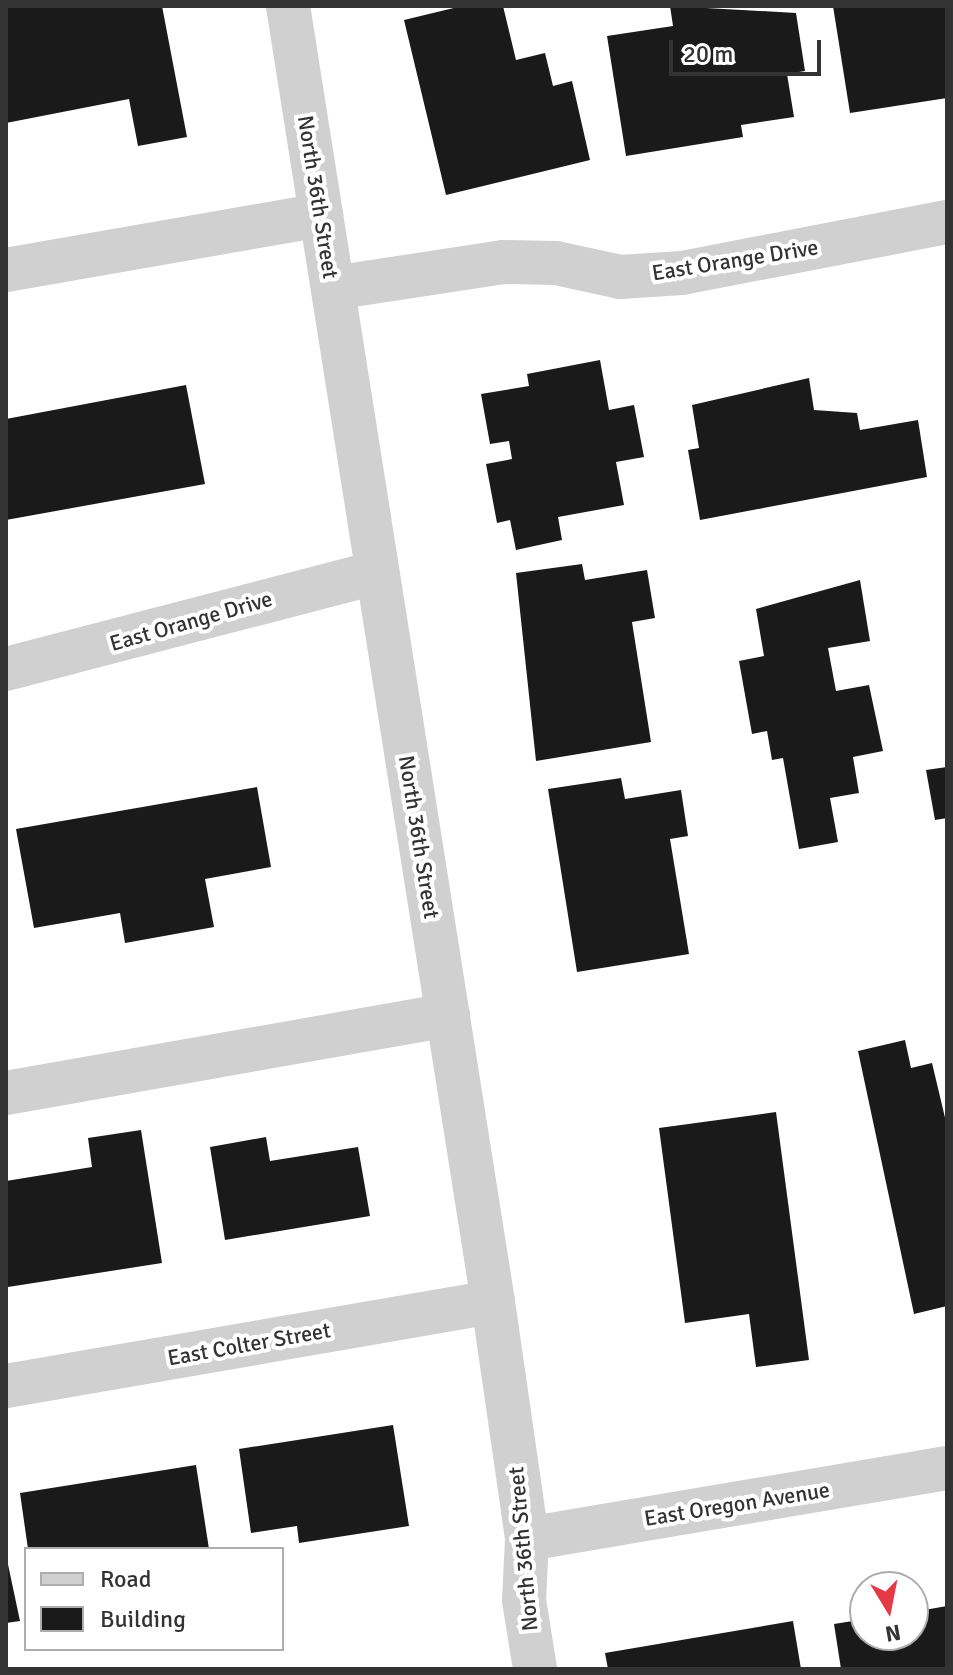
<!DOCTYPE html>
<html>
<head>
<meta charset="utf-8">
<style>
  body { margin:0 }
  #map { position:relative; width:953px; height:1675px; overflow:hidden; background:#fff; font-family:Signika,sans-serif }
  div>[style] { position:absolute }
  [style*='--x'] { left:calc(var(--x)*1px); top:calc(var(--y)*1px); width:calc(var(--w)*1px); rotate:calc(var(--a)*1deg) }
  .building>* { inset:0; background:#1a1a1a }
  .minor>* { height:44px; margin:-22px; padding:0 22px; transform-origin:22px; border-radius:22px; background:#d0d0d0 }
  span { translate:-50% -50%; white-space:nowrap; text-align:center; line-height:1.15; -webkit-text-stroke:8px #fff; paint-order:stroke }
  .street-label { font-size:22px; color:#333 }
  .frame { position:absolute; inset:0; border:8px solid #333; pointer-events:none }
  .legend { position:absolute; left:24px; top:1547px; width:260px; height:104px; box-sizing:border-box; background:#fff; border:2px solid #adadad; margin:0; padding:10px 14px; list-style:none; font-size:24px; color:#333 }
  .legend li { display:flex; align-items:center; gap:16px; height:40px }
  .legend b { width:40px; border:2px solid #adadad }
  .north { position:absolute; left:849px; top:1571px; width:80px; height:80px; box-sizing:border-box; background:#fff; border:2px solid #adadad; border-radius:50%; rotate:170deg; font-size:22px; font-weight:700; line-height:32px; text-align:center; color:#333 }
  .north::after { content:''; display:block; margin:auto; width:28px; height:36px; background:#e63946; clip-path:polygon(50% 0,100% 100%,50% 72%,0 100%) }
  .scale { position:absolute; left:669px; top:40px; width:152px; height:36px; box-sizing:border-box; border:4px solid #333; border-top:0; padding-left:10px; font-size:24px; line-height:28px; white-space:nowrap; color:#333; -webkit-text-stroke:6px #fff; paint-order:stroke }
</style>
</head>
<body>
<div id="map">
  <div class="building">
    <i style="clip-path:polygon(6px 6px,162px 6px,187px 137px,138px 146px,129px 99px,6px 123px)"></i>
    <i style="clip-path:polygon(462px 6px,503px 6px,516px 60px,545px 53px,553px 86px,572px 81px,590px 160px,446px 195px,404px 20px)"></i>
    <i style="clip-path:polygon(670px 6px,796px 13px,805px 71px,787px 74px,794px 117px,741px 125px,743px 137px,626px 156px,607px 36px,673px 26px)"></i>
    <i style="clip-path:polygon(833px 6px,947px 6px,947px 98px,850px 113px)"></i>
    <i style="clip-path:polygon(600px 360px,609px 410px,634px 405px,644px 457px,616px 462px,624px 505px,558px 517px,562px 540px,516px 550px,510px 520px,497px 523px,486px 464px,512px 459px,509px 441px,490px 444px,481px 394px,529px 386px,527px 374px)"></i>
    <i style="clip-path:polygon(809px 378px,814px 410px,857px 413px,860px 430px,918px 420px,927px 477px,700px 520px,688px 450px,699px 448px,692px 405px)"></i>
    <i style="clip-path:polygon(186px 385px,205px 484px,6px 520px,6px 419px)"></i>
    <i style="clip-path:polygon(582px 564px,585px 580px,647px 570px,655px 618px,632px 622px,651px 742px,536px 761px,516px 573px)"></i>
    <i style="clip-path:polygon(860px 580px,870px 641px,828px 648px,836px 691px,869px 685px,883px 751px,853px 757px,859px 793px,830px 798px,838px 842px,799px 849px,783px 758px,772px 760px,767px 731px,752px 734px,739px 661px,764px 656px,756px 609px)"></i>
    <i style="clip-path:polygon(947px 767px,947px 818px,935px 820px,926px 770px)"></i>
    <i style="clip-path:polygon(621px 778px,625px 799px,681px 790px,688px 836px,670px 839px,689px 954px,577px 972px,548px 789px)"></i>
    <i style="clip-path:polygon(257px 787px,271px 867px,205px 879px,214px 927px,125px 943px,120px 913px,34px 928px,16px 829px)"></i>
    <i style="clip-path:polygon(905px 1040px,911px 1068px,932px 1063px,947px 1126px,947px 1306px,914px 1314px,858px 1051px)"></i>
    <i style="clip-path:polygon(776px 1112px,809px 1360px,756px 1367px,749px 1314px,685px 1323px,659px 1128px)"></i>
    <i style="clip-path:polygon(141px 1130px,162px 1263px,8px 1287px,6px 1181px,92px 1167px,88px 1138px)"></i>
    <i style="clip-path:polygon(266px 1137px,270px 1161px,358px 1147px,370px 1216px,225px 1240px,210px 1147px)"></i>
    <i style="clip-path:polygon(393px 1425px,409px 1526px,299px 1543px,297px 1526px,251px 1533px,239px 1449px)"></i>
    <i style="clip-path:polygon(196px 1465px,209px 1549px,28px 1549px,20px 1493px)"></i>
    <i style="clip-path:polygon(6px 1555px,20px 1621px,6px 1623px)"></i>
    <i style="clip-path:polygon(947px 1606px,947px 1669px,841px 1669px,834px 1624px,865px 1619px,865px 1635px,913px 1635px,913px 1612px)"></i>
    <i style="clip-path:polygon(793px 1621px,801px 1669px,608px 1669px,605px 1653px)"></i>
  </div>
  <div class="minor">
    <i style="--x:288;--y:6;--w:1312;--a:81.01"></i>
    <i style="--x:493;--y:1302;--w:239;--a:81.8"></i>
    <i style="--x:527;--y:1539;--w:61;--a:92.8"></i>
    <i style="--x:524;--y:1600;--w:70;--a:80.9"></i>
    <i style="--x:6;--y:270;--w:320;--a:-9.9"></i>
    <i style="--x:333;--y:288;--w:171;--a:-8.7"></i>
    <i style="--x:502;--y:262;--w:54;--a:1.1"></i>
    <i style="--x:556;--y:263;--w:66;--a:12.3"></i>
    <i style="--x:620;--y:277;--w:62;--a:-3.7"></i>
    <i style="--x:682;--y:273;--w:270;--a:-10.9"></i>
    <i style="--x:6;--y:669;--w:381;--a:-14.6"></i>
    <i style="--x:6;--y:1093;--w:449;--a:-10"></i>
    <i style="--x:6;--y:1386;--w:494;--a:-9.8"></i>
    <i style="--x:527;--y:1539;--w:426;--a:-9.6"></i>
  </div>
  <div class="street-label">
    <span style="left:318px;top:197px;rotate:81deg">North 36th Street</span>
    <span style="left:735px;top:260px;rotate:-9deg">East Orange Drive</span>
    <span style="left:191px;top:621px;rotate:-16deg">East Orange Drive</span>
    <span style="left:419px;top:837px;rotate:81deg">North 36th Street</span>
    <span style="left:249px;top:1344px;rotate:-10deg">East Colter Street</span>
    <span style="left:737px;top:1504px;rotate:-9deg">East Oregon Avenue</span>
    <span style="left:523px;top:1549px;rotate:-95deg">North 36th Street</span>
  </div>
  <div class="frame"></div>
  <ul class="legend">
  <li><b style="height:10px;background:#d0d0d0"></b>Road</li>
  <li><b style="height:22px;background:#1a1a1a"></b>Building</li>
  </ul>
  <div class="north">N</div>
  <div class="scale">20 m</div>
</div>
</body>
</html>
